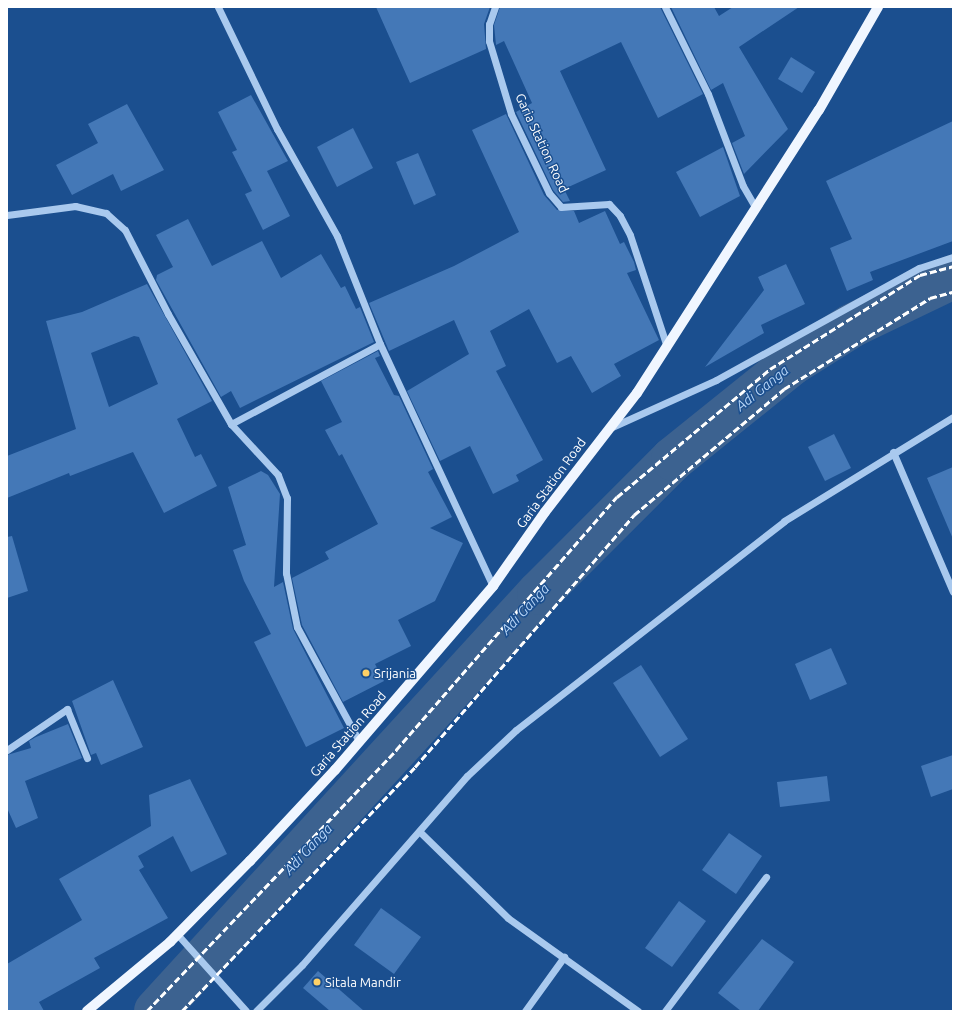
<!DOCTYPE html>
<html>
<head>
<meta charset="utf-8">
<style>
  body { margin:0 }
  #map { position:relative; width:960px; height:1018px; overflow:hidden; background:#1b4f8f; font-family:Ubuntu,sans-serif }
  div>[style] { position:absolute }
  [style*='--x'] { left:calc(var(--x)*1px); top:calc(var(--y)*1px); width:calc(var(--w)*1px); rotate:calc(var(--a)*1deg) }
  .river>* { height:44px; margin:-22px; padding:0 22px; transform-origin:22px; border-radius:22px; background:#3c6290 }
  .building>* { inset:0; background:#4478b7 }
  .minor>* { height:7px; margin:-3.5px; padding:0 3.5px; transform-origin:3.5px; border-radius:3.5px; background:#a9c9ee }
  .major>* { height:10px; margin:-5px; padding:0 5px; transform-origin:5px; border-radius:5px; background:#f0f6ff }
  .rail>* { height:3px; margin-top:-1.5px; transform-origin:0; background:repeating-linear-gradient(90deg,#fff 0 7px,transparent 0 10px) }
  .dots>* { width:11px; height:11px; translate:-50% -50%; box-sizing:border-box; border:2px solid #1b4f8f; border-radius:50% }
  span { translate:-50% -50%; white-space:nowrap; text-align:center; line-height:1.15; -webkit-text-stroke:3px #1b4f8f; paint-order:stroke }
  .street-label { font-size:13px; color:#fff }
  .poi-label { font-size:13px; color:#fff }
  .left { translate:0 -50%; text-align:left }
  .water-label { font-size:14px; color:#b5d3f5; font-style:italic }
  .frame { position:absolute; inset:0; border:8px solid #fff; pointer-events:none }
</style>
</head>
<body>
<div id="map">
  <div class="river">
    <i style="--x:156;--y:1011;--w:567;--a:-47.5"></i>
    <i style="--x:539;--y:593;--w:190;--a:-45"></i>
    <i style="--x:673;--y:459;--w:151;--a:-38.8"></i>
    <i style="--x:791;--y:364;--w:71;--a:-32.3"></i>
    <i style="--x:851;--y:326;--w:113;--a:-25.7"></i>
  </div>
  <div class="building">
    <i style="clip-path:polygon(376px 7px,490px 7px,484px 24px,486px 49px,410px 83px)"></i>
    <i style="clip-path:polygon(500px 7px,660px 7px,703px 94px,658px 118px,621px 42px,560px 71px,606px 170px,564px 189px,570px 201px,563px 202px,553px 190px,516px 112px,532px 103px,504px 41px,496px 45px,494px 25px)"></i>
    <i style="clip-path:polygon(671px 7px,714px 7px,719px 16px,733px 7px,799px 7px,739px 47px,788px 129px,744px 174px,732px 143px,745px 136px,723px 83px,711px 90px)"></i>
    <i style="clip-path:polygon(791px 57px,815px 72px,802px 93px,778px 79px)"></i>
    <i style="clip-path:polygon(251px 95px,288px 161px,267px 171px,290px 216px,263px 230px,245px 194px,252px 191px,232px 152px,237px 150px,218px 112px)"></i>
    <i style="clip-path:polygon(127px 104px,164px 170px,121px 191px,113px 174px,72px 195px,56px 165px,98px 143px,88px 124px)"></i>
    <i style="clip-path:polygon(506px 114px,544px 195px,557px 210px,574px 211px,579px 223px,605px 211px,620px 244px,624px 242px,634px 262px,636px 270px,627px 273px,659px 340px,614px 364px,621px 376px,592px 393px,571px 356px,557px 363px,529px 309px,490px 331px,506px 366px,496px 371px,543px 460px,516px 475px,519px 481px,493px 494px,470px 446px,440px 461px,407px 391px,469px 354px,454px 320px,389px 351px,369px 303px,454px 266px,519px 232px,472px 130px)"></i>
    <i style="clip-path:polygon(953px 121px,953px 241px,870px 272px,873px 280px,847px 291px,830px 248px,852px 239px,826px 181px)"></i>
    <i style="clip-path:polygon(353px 128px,373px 168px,337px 187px,317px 147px)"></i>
    <i style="clip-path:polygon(723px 147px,740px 196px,700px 217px,676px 172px)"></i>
    <i style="clip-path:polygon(418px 153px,436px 195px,414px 205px,396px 162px)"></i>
    <i style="clip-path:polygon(188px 219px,212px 266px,262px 241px,281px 278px,321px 254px,341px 288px,345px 286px,356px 309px,360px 307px,374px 342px,240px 408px,231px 391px,221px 397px,156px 280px,157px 275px,173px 267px,156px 235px)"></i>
    <i style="clip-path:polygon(786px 264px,805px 304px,761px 325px,764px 333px,705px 367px,764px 290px,758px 277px)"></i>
    <i style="clip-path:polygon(evenodd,147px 284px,212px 401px,177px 419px,195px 457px,201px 454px,217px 486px,164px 513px,133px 452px,70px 476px,69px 473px,7px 498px,7px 456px,76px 429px,46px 321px,82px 312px,147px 284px,134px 336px,139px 337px,158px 384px,109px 407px,91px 353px,134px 336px)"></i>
    <i style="clip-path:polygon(378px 351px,380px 356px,375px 358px,394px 395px,399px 396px,433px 469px,428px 472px,452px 517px,430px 528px,463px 543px,435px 601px,398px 620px,411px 646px,375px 664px,384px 681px,343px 702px,302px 625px,292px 578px,329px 559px,325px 552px,378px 524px,342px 454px,339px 456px,325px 430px,342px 422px,321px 381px)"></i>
    <i style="clip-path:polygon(834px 434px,851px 468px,825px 481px,808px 447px)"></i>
    <i style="clip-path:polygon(953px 467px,953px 539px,927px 478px)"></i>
    <i style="clip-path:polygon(261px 471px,268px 475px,280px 494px,274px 587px,283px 582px,293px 629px,344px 728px,306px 747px,254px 642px,271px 634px,244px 581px,233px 550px,246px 545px,228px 487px)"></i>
    <i style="clip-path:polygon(12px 536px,28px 591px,7px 598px,7px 537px)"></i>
    <i style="clip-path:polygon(831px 648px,847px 684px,810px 700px,795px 664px)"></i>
    <i style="clip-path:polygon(641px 665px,688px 739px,660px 757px,613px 683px)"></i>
    <i style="clip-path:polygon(113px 680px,143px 747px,101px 765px,96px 753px,91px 755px,72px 701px)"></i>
    <i style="clip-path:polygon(68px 724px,82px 758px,25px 781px,38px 818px,16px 828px,7px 808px,7px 755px,31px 748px,29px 741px,36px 737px)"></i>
    <i style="clip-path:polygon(953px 755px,953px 789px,931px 797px,921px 766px)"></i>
    <i style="clip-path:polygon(827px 776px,830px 801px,780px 807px,777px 782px)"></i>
    <i style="clip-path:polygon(190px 779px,227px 854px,191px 872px,173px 836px,138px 856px,144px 867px,139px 870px,168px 918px,94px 958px,100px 968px,39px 1002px,44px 1011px,7px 1011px,7px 964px,82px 920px,59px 879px,151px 826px,149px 795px)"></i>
    <i style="clip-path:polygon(729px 833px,762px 856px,736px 894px,702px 870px)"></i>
    <i style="clip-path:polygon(679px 901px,706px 921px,672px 967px,645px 948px)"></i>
    <i style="clip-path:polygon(381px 908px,421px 937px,394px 974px,354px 945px)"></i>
    <i style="clip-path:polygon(762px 939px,794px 962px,758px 1011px,741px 1011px,718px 993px)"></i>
    <i style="clip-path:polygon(318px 971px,364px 1011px,330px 1011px,303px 988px)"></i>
  </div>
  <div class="minor">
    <i style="--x:218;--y:7;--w:136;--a:64.2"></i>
    <i style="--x:277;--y:129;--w:123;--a:60.7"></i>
    <i style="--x:337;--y:236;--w:116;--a:68.3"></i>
    <i style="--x:380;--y:344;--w:267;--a:65"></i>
    <i style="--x:495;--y:7;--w:18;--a:109"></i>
    <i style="--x:489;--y:24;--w:17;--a:90"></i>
    <i style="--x:489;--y:41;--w:76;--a:73.2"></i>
    <i style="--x:511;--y:114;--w:88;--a:64.3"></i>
    <i style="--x:549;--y:193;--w:18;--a:49"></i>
    <i style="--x:561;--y:207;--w:48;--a:-3.6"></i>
    <i style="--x:609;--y:204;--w:16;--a:47"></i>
    <i style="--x:620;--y:216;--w:21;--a:62"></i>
    <i style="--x:630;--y:235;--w:118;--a:71.7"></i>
    <i style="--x:665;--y:7;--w:97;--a:63.7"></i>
    <i style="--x:708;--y:94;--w:98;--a:69.2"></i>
    <i style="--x:743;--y:186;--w:24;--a:60"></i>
    <i style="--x:7;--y:215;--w:69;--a:-7.5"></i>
    <i style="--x:75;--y:206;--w:32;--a:13"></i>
    <i style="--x:106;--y:213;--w:25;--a:42"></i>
    <i style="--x:125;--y:230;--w:94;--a:62.9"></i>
    <i style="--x:168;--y:314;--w:127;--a:60.2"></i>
    <i style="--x:231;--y:424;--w:169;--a:-28.2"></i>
    <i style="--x:231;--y:424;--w:69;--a:47.3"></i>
    <i style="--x:278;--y:475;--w:25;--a:69"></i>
    <i style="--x:287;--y:498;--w:75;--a:90.8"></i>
    <i style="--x:286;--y:573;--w:55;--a:78.5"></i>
    <i style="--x:297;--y:627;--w:130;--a:61.5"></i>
    <i style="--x:612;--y:427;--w:114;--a:-24.3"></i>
    <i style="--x:716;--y:380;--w:232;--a:-28.9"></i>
    <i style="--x:919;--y:268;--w:36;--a:-18"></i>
    <i style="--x:893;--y:452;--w:152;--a:66.8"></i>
    <i style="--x:7;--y:750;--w:73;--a:-34.3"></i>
    <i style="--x:67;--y:709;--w:53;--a:67.8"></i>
    <i style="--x:420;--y:832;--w:123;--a:44.3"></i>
    <i style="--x:508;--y:918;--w:160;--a:35.6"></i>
    <i style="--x:177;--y:934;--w:103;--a:48.1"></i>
    <i style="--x:256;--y:1011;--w:65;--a:-45"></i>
    <i style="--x:302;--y:965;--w:251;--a:-48.9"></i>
    <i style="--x:467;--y:776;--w:67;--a:-43.2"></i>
    <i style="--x:516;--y:730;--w:340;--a:-37.9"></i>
    <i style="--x:784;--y:521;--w:198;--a:-31.6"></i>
    <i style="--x:525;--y:1011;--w:67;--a:-54.2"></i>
    <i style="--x:665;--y:1011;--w:168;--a:-53"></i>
  </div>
  <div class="major">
    <i style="--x:87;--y:1011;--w:108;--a:-39.7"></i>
    <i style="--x:170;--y:942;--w:114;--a:-45.4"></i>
    <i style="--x:250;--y:861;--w:125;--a:-47"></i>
    <i style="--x:335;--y:770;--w:243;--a:-49.3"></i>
    <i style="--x:493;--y:586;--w:90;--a:-54.9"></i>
    <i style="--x:545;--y:512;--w:150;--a:-52.3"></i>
    <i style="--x:637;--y:393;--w:336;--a:-57.3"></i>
    <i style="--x:819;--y:110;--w:119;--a:-60.2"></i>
  </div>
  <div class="rail">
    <i style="--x:147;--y:1011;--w:361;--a:-46.3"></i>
    <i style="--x:396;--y:750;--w:336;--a:-48.9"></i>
    <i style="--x:617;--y:497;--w:199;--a:-39.9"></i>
    <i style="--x:770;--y:369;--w:177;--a:-32.1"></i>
    <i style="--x:920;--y:275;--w:34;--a:-15"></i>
    <i style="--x:182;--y:1011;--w:337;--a:-46.3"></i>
    <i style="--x:415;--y:767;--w:334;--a:-49"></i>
    <i style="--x:634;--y:515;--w:196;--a:-40"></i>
    <i style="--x:784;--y:389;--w:172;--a:-31.9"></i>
    <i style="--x:930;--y:298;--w:24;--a:-15"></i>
  </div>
  <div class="dots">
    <i style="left:366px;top:673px;background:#ffd166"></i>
    <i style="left:317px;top:982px;background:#ffd166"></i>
  </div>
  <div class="street-label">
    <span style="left:542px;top:143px;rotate:65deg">Garia Station Road</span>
    <span style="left:551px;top:483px;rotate:-54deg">Garia Station Road</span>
    <span style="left:348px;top:734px;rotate:-49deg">Garia Station Road</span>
  </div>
  <div class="poi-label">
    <span class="left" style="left:374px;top:673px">Srijania</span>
    <span class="left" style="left:325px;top:982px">Sitala Mandir</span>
  </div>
  <div class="water-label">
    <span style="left:762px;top:388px;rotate:-39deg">Adi Ganga</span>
    <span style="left:525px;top:609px;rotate:-47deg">Adi Ganga</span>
    <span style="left:308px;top:849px;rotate:-47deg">Adi Ganga</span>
  </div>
  <div class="frame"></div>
</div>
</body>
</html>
